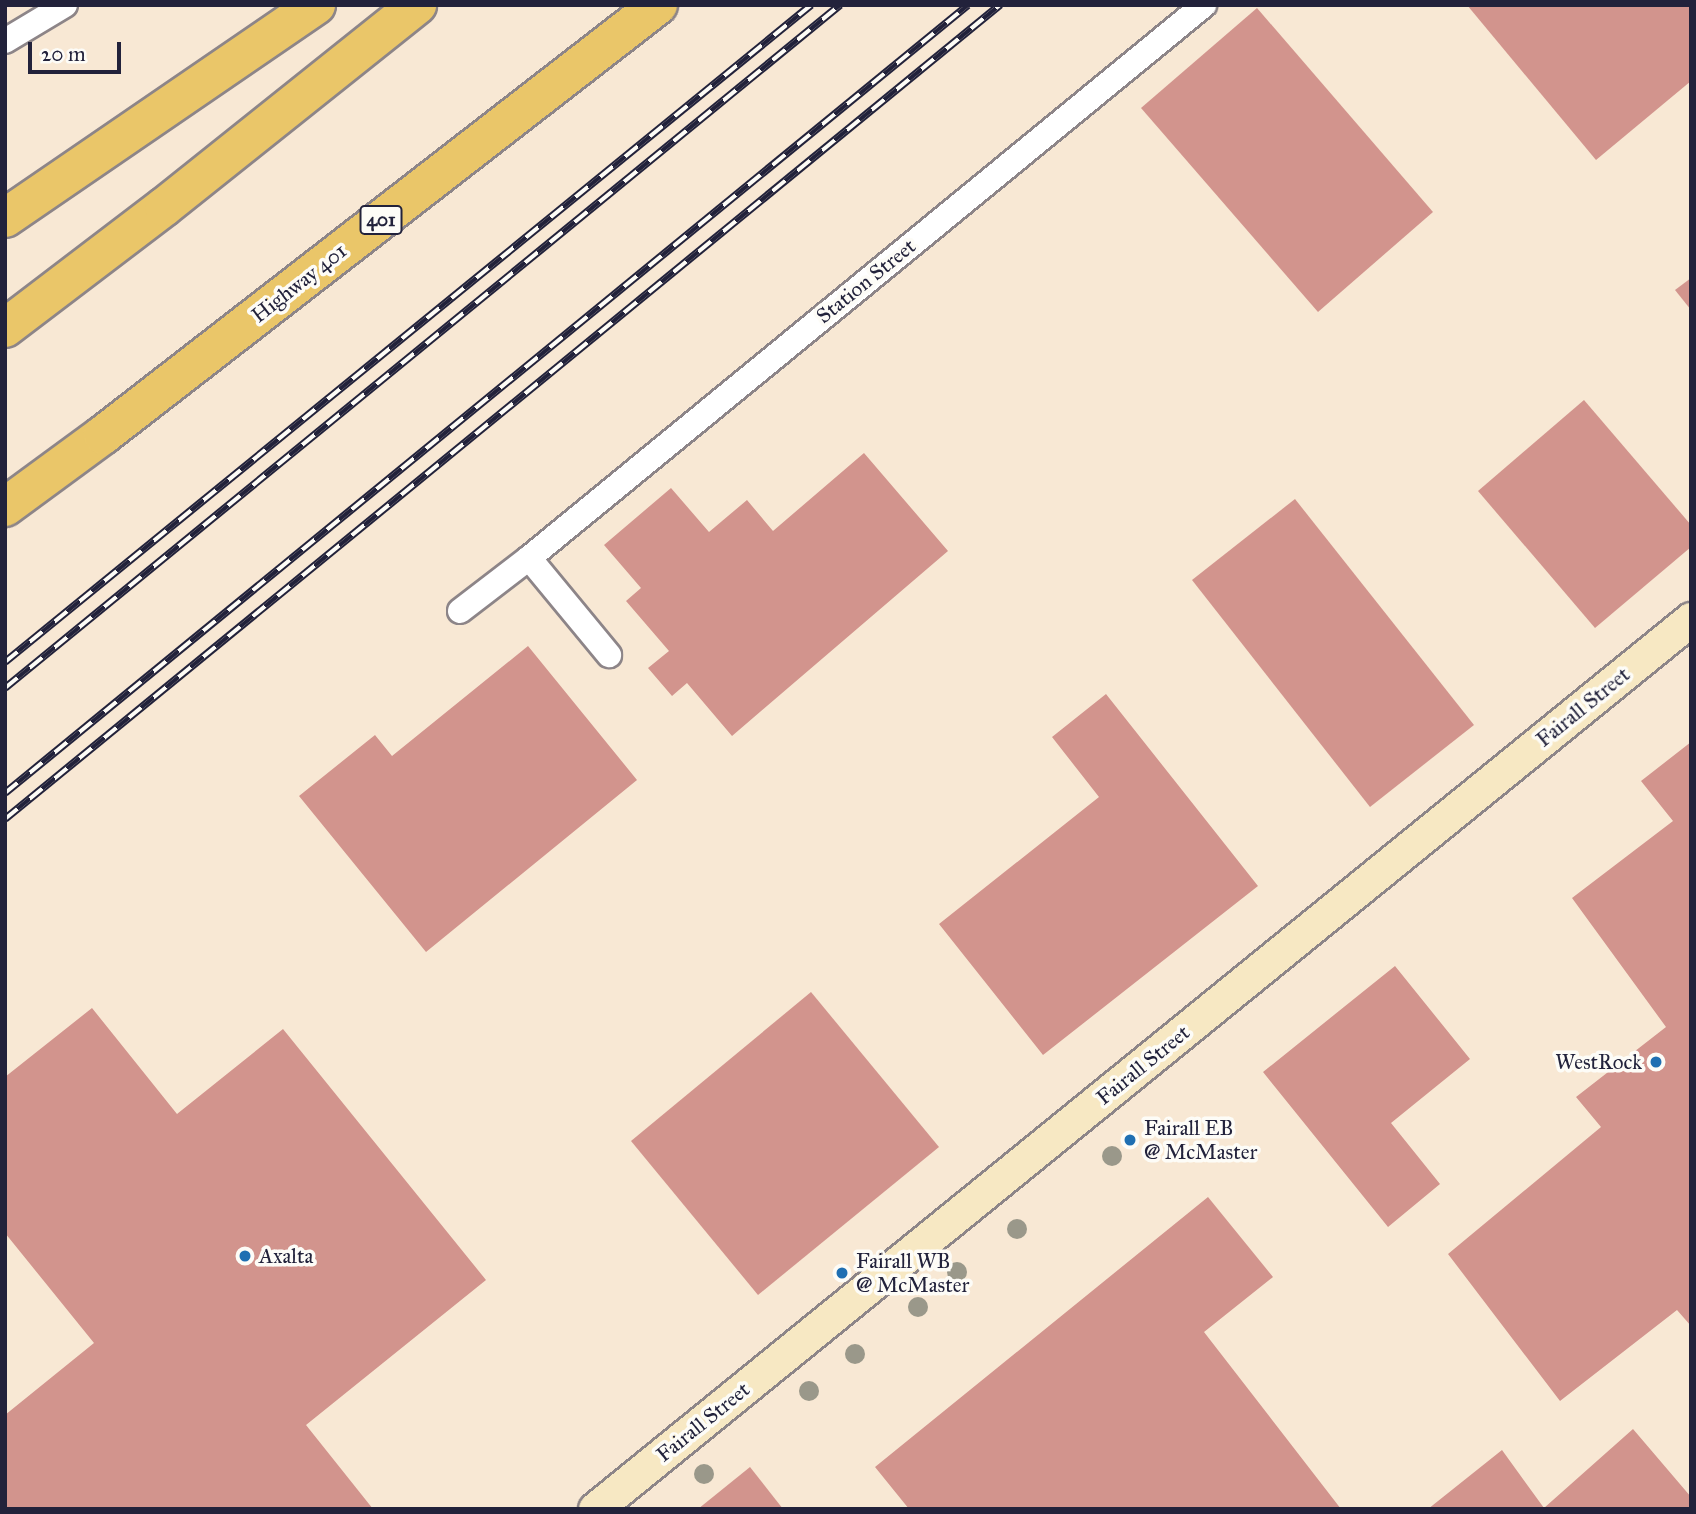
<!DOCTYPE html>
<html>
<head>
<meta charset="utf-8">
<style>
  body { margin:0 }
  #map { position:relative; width:1696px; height:1514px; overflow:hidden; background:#f8e8d4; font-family:"IM FELL Great Primer",serif }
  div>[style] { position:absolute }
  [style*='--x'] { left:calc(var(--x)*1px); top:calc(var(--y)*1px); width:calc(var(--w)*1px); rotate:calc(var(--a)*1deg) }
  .building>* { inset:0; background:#d2948d }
  .roads { filter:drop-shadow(2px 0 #8d8588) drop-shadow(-2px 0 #8d8588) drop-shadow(0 2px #8d8588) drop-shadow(0 -2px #8d8588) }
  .street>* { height:24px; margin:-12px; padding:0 12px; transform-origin:12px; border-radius:12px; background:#fff }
  .secondary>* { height:33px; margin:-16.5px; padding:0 16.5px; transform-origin:16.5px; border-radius:16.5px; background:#f7e8c3 }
  .highway>* { height:38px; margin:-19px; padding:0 19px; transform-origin:19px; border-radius:19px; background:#eac669 }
  .rail>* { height:8px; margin-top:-4px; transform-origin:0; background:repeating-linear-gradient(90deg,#fdfcf7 0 16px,#22223b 0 32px); box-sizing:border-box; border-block:2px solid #22223b }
  .trees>* { width:20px; height:20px; margin:-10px; border-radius:50%; background:#9a988a }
  .dots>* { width:19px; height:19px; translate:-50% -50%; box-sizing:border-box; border:4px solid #fdfcf7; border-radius:50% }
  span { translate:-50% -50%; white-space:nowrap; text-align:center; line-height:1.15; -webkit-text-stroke:7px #fdfcf7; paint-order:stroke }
  .shield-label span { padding:2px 5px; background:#fdfcf7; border:2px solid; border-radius:5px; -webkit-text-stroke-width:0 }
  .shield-label { font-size:19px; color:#22223b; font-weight:700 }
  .street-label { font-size:21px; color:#22223b }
  .poi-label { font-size:21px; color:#22223b }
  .right { translate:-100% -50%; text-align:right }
  .left { translate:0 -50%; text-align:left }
  .frame { position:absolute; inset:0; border:7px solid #22223b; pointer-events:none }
  .scale { position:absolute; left:28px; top:42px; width:93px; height:32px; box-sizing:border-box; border:4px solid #22223b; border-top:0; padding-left:9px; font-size:21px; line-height:24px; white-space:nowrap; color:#22223b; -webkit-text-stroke:5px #fdfcf7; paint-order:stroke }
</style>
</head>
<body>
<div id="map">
  <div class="building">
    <i style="clip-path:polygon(1467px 5px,1691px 5px,1691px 81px,1596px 160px)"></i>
    <i style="clip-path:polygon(1257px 8px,1433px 212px,1318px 312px,1141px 108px)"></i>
    <i style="clip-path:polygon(1691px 278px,1691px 310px,1675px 290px)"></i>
    <i style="clip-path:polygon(1584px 400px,1691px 525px,1691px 547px,1595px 628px,1478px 491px)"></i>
    <i style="clip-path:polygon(864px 453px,948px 551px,732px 736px,687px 683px,672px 696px,648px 668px,669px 651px,626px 601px,641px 588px,604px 545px,671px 488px,709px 532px,747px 500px,773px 531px)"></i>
    <i style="clip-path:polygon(1295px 499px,1474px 725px,1370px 807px,1192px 580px)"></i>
    <i style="clip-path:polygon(528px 646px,637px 780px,426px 952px,299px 796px,375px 735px,392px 756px)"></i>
    <i style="clip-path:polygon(1106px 694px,1258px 886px,1043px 1055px,939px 924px,1099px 797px,1052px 737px)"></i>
    <i style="clip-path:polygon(1691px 742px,1691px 1326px,1677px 1310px,1560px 1401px,1448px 1254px,1601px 1127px,1576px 1097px,1666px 1027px,1572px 898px,1673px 821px,1641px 781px)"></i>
    <i style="clip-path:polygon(1395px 966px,1470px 1059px,1391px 1123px,1440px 1184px,1388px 1227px,1263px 1072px)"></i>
    <i style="clip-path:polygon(811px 992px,939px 1147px,758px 1295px,631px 1141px)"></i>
    <i style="clip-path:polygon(92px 1008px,177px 1114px,283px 1029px,486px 1280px,306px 1425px,373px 1509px,5px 1509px,5px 1415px,94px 1343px,5px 1233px,5px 1077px)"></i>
    <i style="clip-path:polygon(1208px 1197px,1273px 1277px,1204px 1332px,1341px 1509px,909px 1509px,875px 1467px)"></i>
    <i style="clip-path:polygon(1633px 1429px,1691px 1497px,1691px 1509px,1428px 1509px,1502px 1450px,1544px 1508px)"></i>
    <i style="clip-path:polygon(750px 1467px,783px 1509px,698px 1509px)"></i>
  </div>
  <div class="roads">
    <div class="street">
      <i style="--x:5;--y:41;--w:70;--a:-31"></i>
      <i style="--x:529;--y:558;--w:126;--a:50.5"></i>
      <i style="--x:460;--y:611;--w:87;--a:-37.5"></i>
      <i style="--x:529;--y:558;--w:873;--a:-39.33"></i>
    </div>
    <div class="secondary">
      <i style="--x:595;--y:1509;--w:1412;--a:-39.08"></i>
    </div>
    <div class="highway">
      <i style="--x:5;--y:218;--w:377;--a:-34.4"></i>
      <i style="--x:5;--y:328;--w:200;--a:-37.3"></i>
      <i style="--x:164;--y:207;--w:324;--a:-38.6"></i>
      <i style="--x:5;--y:507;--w:122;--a:-36.3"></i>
      <i style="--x:103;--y:435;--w:702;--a:-37.77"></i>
    </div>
  </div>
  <div class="rail">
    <i style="--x:5;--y:662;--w:1040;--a:-39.18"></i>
    <i style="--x:5;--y:688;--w:1079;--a:-39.28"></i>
    <i style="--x:5;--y:793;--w:1244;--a:-39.29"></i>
    <i style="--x:5;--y:819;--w:1286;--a:-39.29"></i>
  </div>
  <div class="trees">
    <i style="left:1112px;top:1156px"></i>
    <i style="left:1017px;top:1229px"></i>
    <i style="left:957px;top:1272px"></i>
    <i style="left:918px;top:1307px"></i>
    <i style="left:855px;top:1354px"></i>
    <i style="left:809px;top:1391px"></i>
    <i style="left:704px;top:1474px"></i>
  </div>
  <div class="dots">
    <i style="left:1656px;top:1062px;background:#1f6fb2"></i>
    <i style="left:1130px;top:1140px;background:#1f6fb2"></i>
    <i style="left:245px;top:1256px;background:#1f6fb2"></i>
    <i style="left:842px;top:1273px;background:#1f6fb2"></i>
  </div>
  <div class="shield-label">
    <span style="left:381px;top:220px">401</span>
  </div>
  <div class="street-label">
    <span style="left:866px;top:281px;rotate:-39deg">Station Street</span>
    <span style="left:299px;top:283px;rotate:-38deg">Highway 401</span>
    <span style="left:1583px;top:707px;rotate:-39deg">Fairall Street</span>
    <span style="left:1143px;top:1065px;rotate:-39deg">Fairall Street</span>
    <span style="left:703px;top:1422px;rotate:-39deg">Fairall Street</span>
  </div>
  <div class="poi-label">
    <span class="right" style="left:1642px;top:1062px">WestRock</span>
    <span class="left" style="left:1144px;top:1140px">Fairall EB<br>@ McMaster</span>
    <span class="left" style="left:259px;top:1256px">Axalta</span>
    <span class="left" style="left:856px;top:1273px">Fairall WB<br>@ McMaster</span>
  </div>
  <div class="frame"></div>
  <div class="scale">20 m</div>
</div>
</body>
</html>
